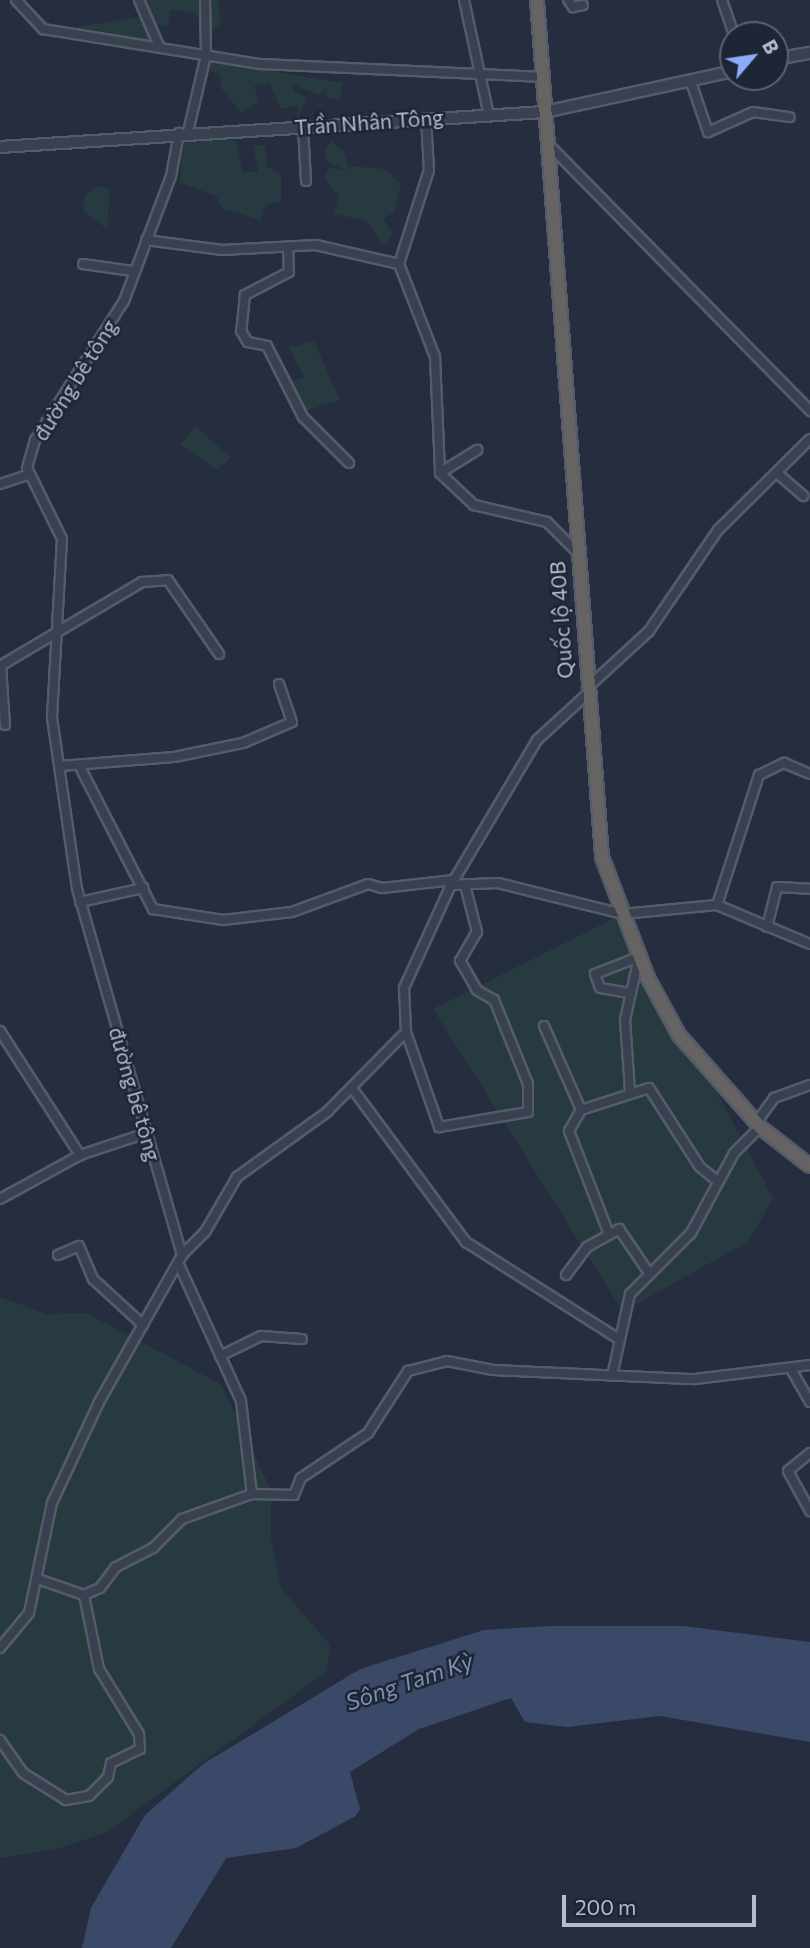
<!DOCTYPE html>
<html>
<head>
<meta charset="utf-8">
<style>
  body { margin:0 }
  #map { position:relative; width:810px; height:1948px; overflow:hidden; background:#252d3f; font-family:Commissioner,sans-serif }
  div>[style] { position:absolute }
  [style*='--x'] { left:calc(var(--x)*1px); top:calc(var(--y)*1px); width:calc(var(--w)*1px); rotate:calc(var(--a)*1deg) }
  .green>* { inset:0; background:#273a40 }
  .water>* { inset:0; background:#3a4968 }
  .roads { filter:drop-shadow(2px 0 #545b69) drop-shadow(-2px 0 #545b69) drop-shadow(0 2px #545b69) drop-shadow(0 -2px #545b69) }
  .minor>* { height:8px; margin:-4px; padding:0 4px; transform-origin:4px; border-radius:4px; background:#39404f }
  .tertiary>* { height:10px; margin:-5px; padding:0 5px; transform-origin:5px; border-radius:5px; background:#39404f }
  .trunk>* { height:12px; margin:-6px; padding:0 6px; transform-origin:6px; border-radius:6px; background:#666462 }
  span { translate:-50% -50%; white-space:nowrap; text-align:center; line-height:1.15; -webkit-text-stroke:5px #1e2534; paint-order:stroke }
  .street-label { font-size:21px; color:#b5bbc9 }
  .water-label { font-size:23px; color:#7c8eb1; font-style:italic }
  .north { position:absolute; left:719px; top:21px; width:70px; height:70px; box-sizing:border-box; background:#1e2534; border:2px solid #5a6170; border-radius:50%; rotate:61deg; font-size:19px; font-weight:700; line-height:28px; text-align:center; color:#b5bbc9 }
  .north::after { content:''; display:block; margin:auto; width:24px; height:32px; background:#8cabf8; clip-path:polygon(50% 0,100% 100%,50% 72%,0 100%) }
  .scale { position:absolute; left:562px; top:1895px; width:194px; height:32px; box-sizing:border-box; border:4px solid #b5bbc9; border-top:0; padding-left:9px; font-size:21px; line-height:24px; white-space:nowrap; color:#b5bbc9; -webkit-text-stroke:5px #1e2534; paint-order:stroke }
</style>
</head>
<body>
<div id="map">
  <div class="green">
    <i style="clip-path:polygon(136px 0,218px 0,221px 24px,207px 32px,194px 12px,171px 10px,167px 27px,154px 24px)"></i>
    <i style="clip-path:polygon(145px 16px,160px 49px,106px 44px,82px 37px,77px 27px)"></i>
    <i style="clip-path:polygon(196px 58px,342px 83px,340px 100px,327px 98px,326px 88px,319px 95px,294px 85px,293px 91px,307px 98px,296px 122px,298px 106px,280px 109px,270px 83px,263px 84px,254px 86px,259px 102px,241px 113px,221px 88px,219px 74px,196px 65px)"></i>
    <i style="clip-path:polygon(181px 136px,237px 140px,242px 172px,258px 172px,253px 146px,265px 145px,267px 167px,281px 173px,281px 201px,266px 205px,261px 220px,223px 209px,216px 196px,180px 183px)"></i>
    <i style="clip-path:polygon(331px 141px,344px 152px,348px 166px,386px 169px,401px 184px,394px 213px,383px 218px,393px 234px,383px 246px,366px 220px,333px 214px,339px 196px,324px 178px,330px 167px,352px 173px,328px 162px,324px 150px)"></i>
    <i style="clip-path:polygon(98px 186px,110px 189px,107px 229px,83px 211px,85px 195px)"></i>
    <i style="clip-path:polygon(314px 341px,340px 400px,298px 413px,285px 384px,304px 377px,289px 348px)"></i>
    <i style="clip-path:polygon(195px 426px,231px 457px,217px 470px,180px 445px)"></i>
    <i style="clip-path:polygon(622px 914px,773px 1198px,749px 1241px,623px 1312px,433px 1009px)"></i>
    <i style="clip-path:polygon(0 1297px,47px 1314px,86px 1313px,221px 1384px,271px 1490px,271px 1538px,281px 1588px,330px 1645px,327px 1671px,107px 1832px,58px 1849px,0 1858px)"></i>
  </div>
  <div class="water">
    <i style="clip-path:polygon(551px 1626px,683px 1626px,810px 1642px,810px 1742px,660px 1716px,567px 1727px,525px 1722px,511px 1698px,419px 1729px,350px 1772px,360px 1809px,356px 1816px,296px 1848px,226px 1858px,171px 1948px,82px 1948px,91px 1908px,145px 1815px,203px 1764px,360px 1669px,484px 1630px)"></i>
  </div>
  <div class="roads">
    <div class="minor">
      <i style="--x:16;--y:0;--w:40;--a:47"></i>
      <i style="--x:43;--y:29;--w:220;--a:9.2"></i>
      <i style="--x:260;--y:64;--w:281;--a:2.6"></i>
      <i style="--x:139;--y:0;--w:50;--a:66.5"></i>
      <i style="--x:464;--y:0;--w:119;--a:77.8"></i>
      <i style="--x:568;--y:0;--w:9;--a:54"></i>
      <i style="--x:573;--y:7;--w:10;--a:-11"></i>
      <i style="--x:722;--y:0;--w:37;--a:71"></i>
      <i style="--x:691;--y:82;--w:53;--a:71.2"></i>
      <i style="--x:708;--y:132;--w:49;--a:-24"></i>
      <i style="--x:753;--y:112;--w:37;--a:8"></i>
      <i style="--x:426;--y:118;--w:52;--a:86.7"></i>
      <i style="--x:429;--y:170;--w:99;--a:107.7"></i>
      <i style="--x:399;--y:264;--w:100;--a:68.8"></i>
      <i style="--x:435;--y:357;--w:116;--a:87.5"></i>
      <i style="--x:440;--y:473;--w:47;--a:43.3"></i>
      <i style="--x:474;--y:505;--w:75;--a:13.1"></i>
      <i style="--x:547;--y:522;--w:40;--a:45"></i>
      <i style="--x:303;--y:127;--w:54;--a:86.8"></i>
      <i style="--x:188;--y:132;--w:79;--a:-76.8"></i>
      <i style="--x:206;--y:55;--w:55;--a:-91"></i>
      <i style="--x:549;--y:145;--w:373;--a:45.5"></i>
      <i style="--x:146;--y:240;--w:77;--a:7.5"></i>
      <i style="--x:222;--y:250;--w:94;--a:-3"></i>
      <i style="--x:316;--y:245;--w:85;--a:12.9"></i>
      <i style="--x:288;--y:247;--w:25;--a:88"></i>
      <i style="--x:289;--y:272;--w:50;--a:152.4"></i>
      <i style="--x:245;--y:295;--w:36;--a:96"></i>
      <i style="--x:241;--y:331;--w:13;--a:58"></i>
      <i style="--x:248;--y:342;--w:19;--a:12"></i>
      <i style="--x:267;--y:346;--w:80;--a:63.1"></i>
      <i style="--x:303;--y:417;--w:65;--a:45"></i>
      <i style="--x:83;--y:264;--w:50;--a:8"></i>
      <i style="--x:440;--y:473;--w:44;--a:-31.9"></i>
      <i style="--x:777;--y:473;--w:35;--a:41"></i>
      <i style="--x:0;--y:484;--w:29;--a:-18"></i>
      <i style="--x:0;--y:666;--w:165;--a:-30.6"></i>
      <i style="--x:142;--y:582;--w:26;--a:-4"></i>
      <i style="--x:168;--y:580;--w:90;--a:55.4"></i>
      <i style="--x:1;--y:666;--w:59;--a:86.1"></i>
      <i style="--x:587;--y:688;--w:84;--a:-42.6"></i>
      <i style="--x:649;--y:631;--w:122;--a:-55.7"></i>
      <i style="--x:718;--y:530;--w:129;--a:-44.7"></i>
      <i style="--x:60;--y:766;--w:114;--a:-4.5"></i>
      <i style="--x:174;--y:757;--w:70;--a:-11.5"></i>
      <i style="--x:243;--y:743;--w:53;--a:-23.2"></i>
      <i style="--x:292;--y:722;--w:40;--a:-108.9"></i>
      <i style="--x:80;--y:767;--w:160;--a:62.8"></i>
      <i style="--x:153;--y:909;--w:71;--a:8.9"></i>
      <i style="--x:223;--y:920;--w:69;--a:-6.6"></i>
      <i style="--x:292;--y:912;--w:81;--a:-20.2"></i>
      <i style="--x:368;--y:884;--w:15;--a:16"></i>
      <i style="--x:382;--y:888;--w:72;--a:-6.3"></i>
      <i style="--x:451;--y:885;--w:47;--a:-2.4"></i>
      <i style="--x:498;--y:883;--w:128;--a:14"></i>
      <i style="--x:622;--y:914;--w:95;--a:-5.4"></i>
      <i style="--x:717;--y:905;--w:101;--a:22.8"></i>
      <i style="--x:80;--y:902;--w:65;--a:-12.5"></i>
      <i style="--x:717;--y:905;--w:137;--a:-72.1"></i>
      <i style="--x:759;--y:775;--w:28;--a:-26"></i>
      <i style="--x:784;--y:763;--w:28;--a:23"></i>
      <i style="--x:767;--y:927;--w:41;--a:-76"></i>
      <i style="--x:777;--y:887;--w:33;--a:3"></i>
      <i style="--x:629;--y:993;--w:29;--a:-170"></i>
      <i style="--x:600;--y:988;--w:15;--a:-110"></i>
      <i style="--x:595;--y:974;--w:47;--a:-21.1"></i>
      <i style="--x:544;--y:1026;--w:92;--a:66.2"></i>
      <i style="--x:581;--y:1110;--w:71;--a:-17.9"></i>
      <i style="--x:649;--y:1088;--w:94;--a:57.2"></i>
      <i style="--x:700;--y:1167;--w:22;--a:39"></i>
      <i style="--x:0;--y:1031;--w:148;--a:57.2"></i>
      <i style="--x:80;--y:1155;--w:71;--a:-18.2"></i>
      <i style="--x:406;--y:1032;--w:101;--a:70.8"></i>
      <i style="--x:439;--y:1127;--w:90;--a:-9.6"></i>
      <i style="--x:528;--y:1112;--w:28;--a:-90"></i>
      <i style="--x:528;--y:1084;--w:91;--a:-112"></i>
      <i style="--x:494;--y:1000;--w:20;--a:-150"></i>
      <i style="--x:477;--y:990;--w:34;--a:-120"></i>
      <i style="--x:460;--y:961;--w:34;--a:-60"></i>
      <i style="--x:477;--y:932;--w:49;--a:-104.3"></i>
      <i style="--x:352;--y:1088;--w:192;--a:53.5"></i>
      <i style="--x:466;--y:1242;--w:179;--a:32.4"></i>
      <i style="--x:630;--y:1091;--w:71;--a:-94"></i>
      <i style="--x:625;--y:1020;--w:65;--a:-77.5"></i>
      <i style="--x:581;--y:1110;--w:24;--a:120"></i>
      <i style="--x:569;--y:1131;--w:110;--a:68.8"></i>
      <i style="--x:756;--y:1123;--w:31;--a:-54"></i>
      <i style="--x:774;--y:1098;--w:38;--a:-20"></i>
      <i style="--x:0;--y:1199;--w:91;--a:-28.8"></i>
      <i style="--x:58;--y:1255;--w:23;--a:-23"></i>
      <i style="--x:79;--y:1246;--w:36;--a:67"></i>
      <i style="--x:93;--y:1279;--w:68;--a:42.6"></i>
      <i style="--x:182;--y:1255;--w:33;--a:-45"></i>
      <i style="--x:205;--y:1232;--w:64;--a:-59.8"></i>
      <i style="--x:237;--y:1177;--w:111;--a:-35.8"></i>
      <i style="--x:327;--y:1112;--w:112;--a:-45.4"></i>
      <i style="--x:406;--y:1032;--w:44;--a:-92.6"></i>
      <i style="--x:404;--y:988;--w:113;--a:-65.5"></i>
      <i style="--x:451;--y:885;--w:169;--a:-59.3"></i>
      <i style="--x:537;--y:740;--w:67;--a:-42.6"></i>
      <i style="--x:180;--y:1267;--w:147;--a:65.5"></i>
      <i style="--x:241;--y:1401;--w:94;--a:83.3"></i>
      <i style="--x:252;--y:1494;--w:42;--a:1.4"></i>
      <i style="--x:294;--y:1495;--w:18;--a:-68"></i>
      <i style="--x:301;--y:1478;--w:81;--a:-33.9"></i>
      <i style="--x:368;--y:1433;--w:74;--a:-57.2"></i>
      <i style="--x:408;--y:1371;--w:40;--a:-14.4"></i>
      <i style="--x:447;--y:1361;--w:47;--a:11.1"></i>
      <i style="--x:493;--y:1370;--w:202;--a:2.6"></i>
      <i style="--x:695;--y:1379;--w:116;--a:-6.9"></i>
      <i style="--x:566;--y:1275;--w:35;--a:-53"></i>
      <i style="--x:587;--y:1247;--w:37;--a:-29"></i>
      <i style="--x:619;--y:1229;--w:53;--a:55.7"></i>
      <i style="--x:220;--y:1356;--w:46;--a:-26"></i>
      <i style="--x:261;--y:1336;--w:41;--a:4.2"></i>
      <i style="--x:791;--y:1369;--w:38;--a:60"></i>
      <i style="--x:612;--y:1376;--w:84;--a:-77.6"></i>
      <i style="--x:630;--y:1294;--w:86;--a:-45"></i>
      <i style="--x:691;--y:1233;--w:91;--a:-61.7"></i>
      <i style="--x:734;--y:1153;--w:37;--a:-45"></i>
      <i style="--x:810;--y:1453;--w:28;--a:141"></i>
      <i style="--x:788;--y:1471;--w:46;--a:61.2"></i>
      <i style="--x:38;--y:1579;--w:49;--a:19.2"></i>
      <i style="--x:84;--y:1595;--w:17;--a:-24"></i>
      <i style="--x:100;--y:1588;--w:26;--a:-53"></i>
      <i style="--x:116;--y:1567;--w:42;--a:-27.2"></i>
      <i style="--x:153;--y:1548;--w:41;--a:-45"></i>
      <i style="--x:182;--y:1519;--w:74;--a:-19.7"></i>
      <i style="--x:0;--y:1648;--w:45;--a:-50.4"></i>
      <i style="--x:29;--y:1613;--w:112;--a:-78.2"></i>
      <i style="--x:52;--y:1503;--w:111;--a:-65"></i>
      <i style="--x:99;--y:1402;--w:169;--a:-60.5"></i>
      <i style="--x:182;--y:1255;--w:381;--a:-106"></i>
      <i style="--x:77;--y:889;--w:174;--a:-98.3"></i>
      <i style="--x:52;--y:717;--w:178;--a:-86.8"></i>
      <i style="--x:62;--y:539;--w:79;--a:-116.2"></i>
      <i style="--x:27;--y:468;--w:29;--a:-74"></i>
      <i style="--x:35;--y:440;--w:165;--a:-57.4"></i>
      <i style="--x:124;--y:301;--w:134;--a:-69.4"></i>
      <i style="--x:171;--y:176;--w:44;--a:-79.5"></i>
      <i style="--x:0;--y:1740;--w:40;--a:55.1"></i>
      <i style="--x:23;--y:1773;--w:51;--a:32.1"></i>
      <i style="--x:66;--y:1800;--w:23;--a:-10"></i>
      <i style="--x:89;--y:1796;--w:27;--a:-45"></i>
      <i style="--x:108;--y:1777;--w:14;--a:-78"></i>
      <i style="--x:111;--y:1763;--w:32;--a:-26"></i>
      <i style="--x:140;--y:1749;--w:15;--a:-94"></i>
      <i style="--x:139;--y:1734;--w:76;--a:-121.6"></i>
      <i style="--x:99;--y:1669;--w:76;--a:-101.5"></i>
    </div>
    <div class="tertiary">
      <i style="--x:775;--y:59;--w:36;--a:-10"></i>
      <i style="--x:0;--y:147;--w:545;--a:-3.68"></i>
      <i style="--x:544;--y:112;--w:193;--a:-12.2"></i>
    </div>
    <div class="trunk">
      <i style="--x:537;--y:0;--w:859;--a:85.66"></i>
      <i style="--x:602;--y:857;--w:129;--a:69.2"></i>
      <i style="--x:648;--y:978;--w:65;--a:61.5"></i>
      <i style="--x:679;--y:1035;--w:123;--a:48.6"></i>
      <i style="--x:760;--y:1127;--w:63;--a:38"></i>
    </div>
  </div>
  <div class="street-label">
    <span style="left:369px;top:122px;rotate:-4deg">Trần Nhân Tông</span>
    <span style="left:75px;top:380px;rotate:-58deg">đường bê tông</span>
    <span style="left:561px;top:620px;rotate:-94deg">Quốc lộ 40B</span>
    <span style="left:135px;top:1094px;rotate:74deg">đường bê tông</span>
  </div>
  <div class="water-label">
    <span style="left:409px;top:1681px;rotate:-19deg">Sông Tam Kỳ</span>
  </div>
  <div class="north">B</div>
  <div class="scale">200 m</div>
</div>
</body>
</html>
